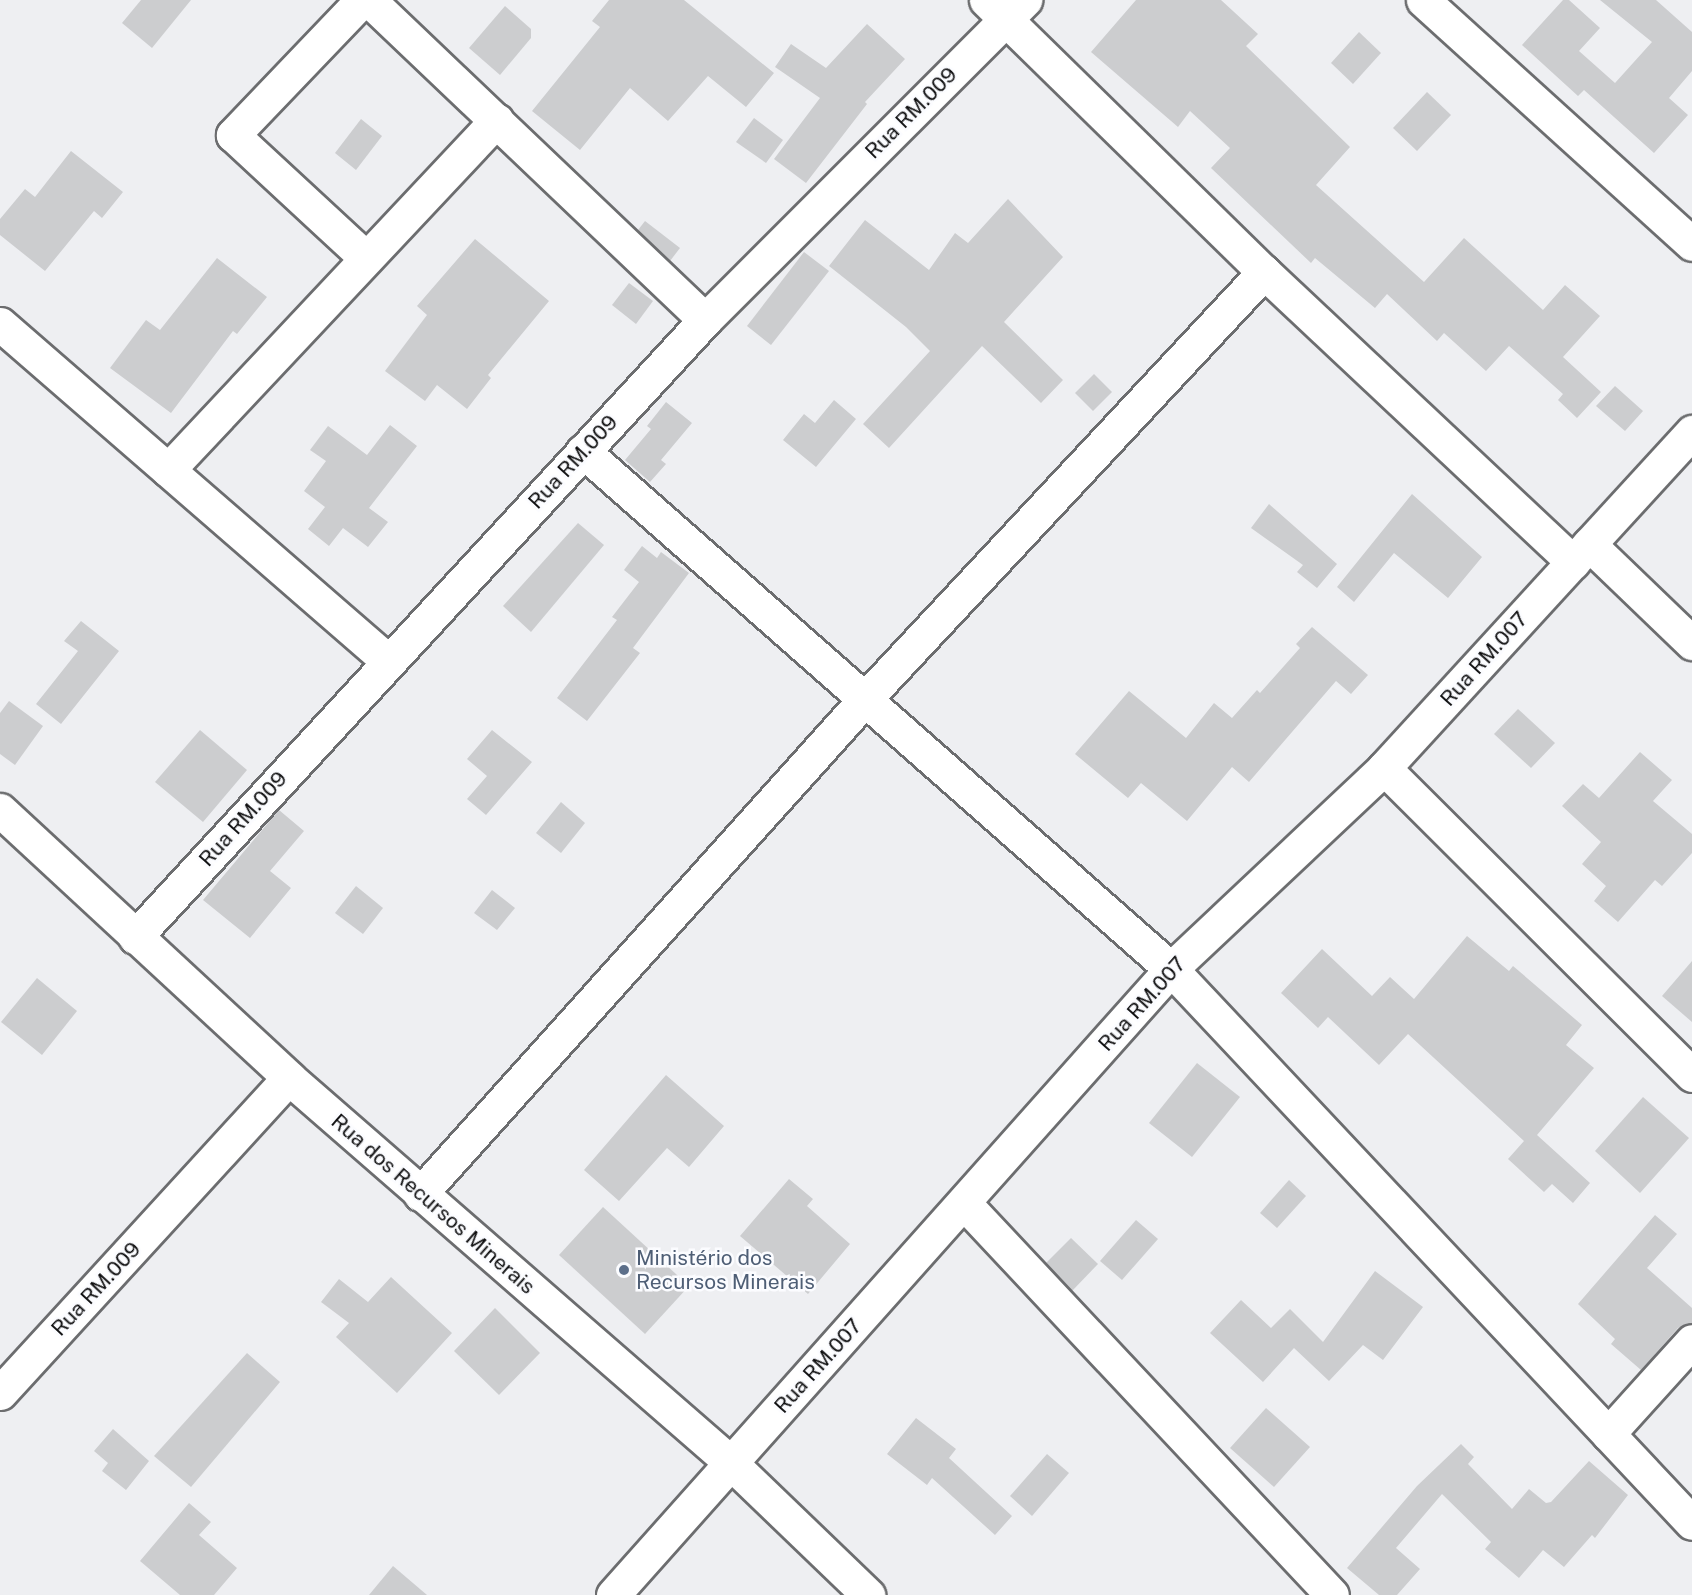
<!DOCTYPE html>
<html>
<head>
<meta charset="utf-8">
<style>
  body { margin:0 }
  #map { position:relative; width:1692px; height:1595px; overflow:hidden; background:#eeeff2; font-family:"Public Sans",sans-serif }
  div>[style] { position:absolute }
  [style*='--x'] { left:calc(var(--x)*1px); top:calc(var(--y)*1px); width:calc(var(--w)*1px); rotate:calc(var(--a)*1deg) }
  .building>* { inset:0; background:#cccdcf }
  .roads { filter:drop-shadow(2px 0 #6c6d6f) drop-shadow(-2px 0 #6c6d6f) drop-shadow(0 2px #6c6d6f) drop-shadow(0 -2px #6c6d6f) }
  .street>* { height:33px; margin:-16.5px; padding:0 16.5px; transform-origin:16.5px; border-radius:16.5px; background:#fff }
  .dots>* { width:16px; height:16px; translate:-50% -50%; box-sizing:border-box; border:3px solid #fbfcff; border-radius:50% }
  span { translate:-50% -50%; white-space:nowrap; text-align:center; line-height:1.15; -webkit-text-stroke:5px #fbfcff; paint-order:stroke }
  .street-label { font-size:21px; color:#0e0e0f }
  .service-label { font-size:21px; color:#4e5e75 }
  .left { translate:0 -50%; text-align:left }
</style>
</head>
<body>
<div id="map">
  <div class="building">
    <i style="clip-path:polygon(141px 0,191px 0,152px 48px,122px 23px)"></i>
    <i style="clip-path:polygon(609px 0,684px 0,774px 73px,746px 107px,708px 76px,668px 121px,630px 88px,580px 150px,532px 111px,600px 27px,592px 21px)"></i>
    <i style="clip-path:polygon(1136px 0,1221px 0,1258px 34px,1246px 46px,1350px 147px,1316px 185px,1424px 282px,1464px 238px,1543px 310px,1565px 285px,1600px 316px,1563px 357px,1601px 392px,1577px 418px,1558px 400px,1563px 394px,1509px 346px,1486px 371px,1444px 333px,1437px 341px,1387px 294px,1375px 308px,1315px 258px,1311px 263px,1211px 168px,1230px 148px,1190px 111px,1178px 127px,1091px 52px)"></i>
    <i style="clip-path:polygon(1563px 0,1569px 0,1600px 28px,1579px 51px,1615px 83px,1652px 42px,1600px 0,1656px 0,1692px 32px,1692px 71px,1669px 98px,1688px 115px,1654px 153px,1584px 90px,1578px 96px,1522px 45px)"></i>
    <i style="clip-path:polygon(505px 6px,531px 29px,531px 38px,500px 75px,469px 48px)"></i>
    <i style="clip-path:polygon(867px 24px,905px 59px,865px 102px,867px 104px,806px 183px,774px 159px,820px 98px,775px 67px,791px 44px,826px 68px)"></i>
    <i style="clip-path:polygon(1359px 32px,1381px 53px,1353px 84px,1331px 63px)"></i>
    <i style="clip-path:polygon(1427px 92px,1451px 115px,1417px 151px,1393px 128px)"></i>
    <i style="clip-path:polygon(754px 118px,783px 140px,766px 163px,736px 142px)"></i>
    <i style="clip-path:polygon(361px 119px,382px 136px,356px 170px,335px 153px)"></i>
    <i style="clip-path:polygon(71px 151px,123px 192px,102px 218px,94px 211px,45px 271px,0 235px,0 219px,25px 189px,35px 197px)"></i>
    <i style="clip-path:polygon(1008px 199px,1063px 257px,1004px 322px,1063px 380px,1041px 403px,982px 346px,889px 448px,863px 424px,930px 351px,906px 327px,829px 266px,865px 220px,929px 270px,955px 233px,968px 243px)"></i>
    <i style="clip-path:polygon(645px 221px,680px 248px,670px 261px,638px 230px)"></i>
    <i style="clip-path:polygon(475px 239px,549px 301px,488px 375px,491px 378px,467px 409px,437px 385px,425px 401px,385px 371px,427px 315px,417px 306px)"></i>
    <i style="clip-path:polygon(804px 252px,829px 271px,771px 345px,747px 326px)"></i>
    <i style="clip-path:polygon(217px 258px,267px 297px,237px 334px,233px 331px,171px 413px,110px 368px,146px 320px,160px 330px)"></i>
    <i style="clip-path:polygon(629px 283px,653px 301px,636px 324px,612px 305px)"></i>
    <i style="clip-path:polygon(1094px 374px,1112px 392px,1093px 411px,1075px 393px)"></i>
    <i style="clip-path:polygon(1615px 386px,1643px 411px,1625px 431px,1596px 406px)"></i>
    <i style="clip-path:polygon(834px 400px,856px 419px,816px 467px,783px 440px,804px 414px,815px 423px)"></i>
    <i style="clip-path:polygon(666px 402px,692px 423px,661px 460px,666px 464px,650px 482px,625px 460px,651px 429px,647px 426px)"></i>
    <i style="clip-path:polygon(390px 425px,417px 446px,369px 508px,388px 522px,368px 547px,343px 528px,329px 546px,308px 529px,325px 507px,304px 491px,326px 461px,310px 450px,328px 426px,367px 455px)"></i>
    <i style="clip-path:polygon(1412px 494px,1482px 557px,1448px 598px,1394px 553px,1354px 602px,1337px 587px)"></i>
    <i style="clip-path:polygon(1269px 504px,1337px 564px,1317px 588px,1297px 572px,1303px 565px,1251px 528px)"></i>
    <i style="clip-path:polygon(578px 523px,604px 545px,531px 632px,503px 606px)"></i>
    <i style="clip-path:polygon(642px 546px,657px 558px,661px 552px,689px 573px,633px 648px,640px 653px,587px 721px,557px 698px,617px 620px,612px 617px,639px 582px,624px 570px)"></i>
    <i style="clip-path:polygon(81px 621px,119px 651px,61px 724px,36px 704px,78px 651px,64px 641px)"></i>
    <i style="clip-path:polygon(1312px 627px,1368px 675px,1351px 694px,1336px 681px,1249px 782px,1232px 767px,1187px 821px,1141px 783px,1128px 798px,1075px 754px,1129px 691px,1186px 738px,1214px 703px,1232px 718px,1257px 690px,1260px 693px,1300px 648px,1296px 644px)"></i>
    <i style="clip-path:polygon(9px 701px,43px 726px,15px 765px,0 754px,0 713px)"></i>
    <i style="clip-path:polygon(1518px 709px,1555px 743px,1531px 768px,1494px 734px)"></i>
    <i style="clip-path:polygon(200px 730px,247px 770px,203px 822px,155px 782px)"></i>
    <i style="clip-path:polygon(492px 730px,532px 762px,486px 815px,467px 799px,487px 776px,467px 759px)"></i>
    <i style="clip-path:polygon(1640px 752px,1672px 780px,1653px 801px,1692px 834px,1692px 853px,1662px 886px,1655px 880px,1618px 922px,1594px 901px,1606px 886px,1582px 864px,1601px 842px,1562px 806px,1583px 784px,1599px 798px)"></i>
    <i style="clip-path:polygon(561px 802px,585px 823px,561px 853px,536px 833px)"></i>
    <i style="clip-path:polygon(279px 810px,304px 831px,270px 871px,291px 888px,250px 938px,203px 900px)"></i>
    <i style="clip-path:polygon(356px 886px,383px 908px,363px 934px,335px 913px)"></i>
    <i style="clip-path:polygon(492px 890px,515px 908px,497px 930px,474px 913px)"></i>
    <i style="clip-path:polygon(1467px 936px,1509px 971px,1513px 966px,1582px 1025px,1566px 1045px,1594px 1068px,1537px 1135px,1590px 1183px,1573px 1203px,1552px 1184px,1544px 1192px,1508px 1159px,1524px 1141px,1408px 1034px,1379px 1065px,1328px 1017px,1318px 1028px,1281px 993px,1322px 949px,1372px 996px,1390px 977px,1414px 999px)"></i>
    <i style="clip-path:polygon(1692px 961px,1692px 1022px,1662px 996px)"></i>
    <i style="clip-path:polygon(37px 978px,77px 1011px,42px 1055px,1px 1022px)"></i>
    <i style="clip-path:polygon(1197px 1063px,1240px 1097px,1192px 1157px,1149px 1123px)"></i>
    <i style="clip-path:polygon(666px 1075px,724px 1126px,689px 1167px,667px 1148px,619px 1201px,584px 1170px)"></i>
    <i style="clip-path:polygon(1643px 1097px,1689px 1138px,1640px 1193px,1595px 1151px)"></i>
    <i style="clip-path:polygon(789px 1179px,813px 1199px,807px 1206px,850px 1244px,808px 1294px,740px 1236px)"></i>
    <i style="clip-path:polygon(1289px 1180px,1306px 1196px,1277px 1228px,1260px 1213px)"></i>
    <i style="clip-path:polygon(603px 1207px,689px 1286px,645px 1334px,559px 1255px)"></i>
    <i style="clip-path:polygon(1655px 1215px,1677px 1234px,1647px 1268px,1692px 1308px,1692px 1323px,1678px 1328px,1641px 1370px,1611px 1344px,1615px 1339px,1578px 1304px)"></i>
    <i style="clip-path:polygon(1136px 1220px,1158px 1239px,1122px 1280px,1100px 1261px)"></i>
    <i style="clip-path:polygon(1071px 1238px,1098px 1264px,1072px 1291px,1046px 1263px)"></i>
    <i style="clip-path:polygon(1375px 1271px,1423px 1307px,1383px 1360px,1363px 1345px,1329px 1381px,1294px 1348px,1263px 1382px,1210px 1333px,1241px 1300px,1271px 1328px,1290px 1309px,1323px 1342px)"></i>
    <i style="clip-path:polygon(391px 1277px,452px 1333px,397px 1393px,336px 1337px,349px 1323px,321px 1302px,339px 1279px,368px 1302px)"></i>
    <i style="clip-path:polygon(495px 1308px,540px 1353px,499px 1395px,454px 1351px)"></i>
    <i style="clip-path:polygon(247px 1353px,280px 1382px,191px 1487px,154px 1456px)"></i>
    <i style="clip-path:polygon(1266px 1408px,1310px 1447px,1274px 1487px,1230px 1448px)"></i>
    <i style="clip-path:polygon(916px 1418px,956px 1449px,949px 1458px,1012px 1516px,995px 1535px,932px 1478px,927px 1485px,887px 1454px)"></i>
    <i style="clip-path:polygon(113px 1429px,149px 1461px,126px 1490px,102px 1471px,108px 1463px,94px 1451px)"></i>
    <i style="clip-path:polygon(1461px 1444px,1474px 1457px,1468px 1464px,1512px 1509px,1529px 1489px,1546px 1503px,1551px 1502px,1589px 1461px,1628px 1495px,1595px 1538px,1592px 1535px,1564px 1567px,1543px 1550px,1519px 1578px,1485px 1549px,1491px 1542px,1442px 1494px,1396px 1548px,1420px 1569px,1397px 1595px,1379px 1595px,1347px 1568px,1417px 1486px)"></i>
    <i style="clip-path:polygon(1047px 1454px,1069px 1473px,1032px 1516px,1010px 1496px)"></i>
    <i style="clip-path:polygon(189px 1503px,211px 1522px,199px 1535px,237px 1568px,214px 1595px,180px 1595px,140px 1561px)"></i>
    <i style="clip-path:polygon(393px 1566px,427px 1595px,369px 1595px)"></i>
  </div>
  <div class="roads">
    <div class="street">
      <i style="--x:362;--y:0;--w:187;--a:133.7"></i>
      <i style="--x:233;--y:135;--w:181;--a:42.8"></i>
      <i style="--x:369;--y:0;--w:464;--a:43.6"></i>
      <i style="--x:986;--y:0;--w:389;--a:44.4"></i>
      <i style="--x:1264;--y:272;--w:424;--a:43.2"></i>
      <i style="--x:1423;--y:0;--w:363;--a:42.2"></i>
      <i style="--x:0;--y:324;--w:514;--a:40.98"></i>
      <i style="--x:583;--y:451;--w:784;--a:41.38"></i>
      <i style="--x:1171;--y:969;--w:760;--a:46.76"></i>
      <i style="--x:168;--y:470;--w:480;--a:-46.8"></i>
      <i style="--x:1589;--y:544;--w:143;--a:43.9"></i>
      <i style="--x:1384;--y:768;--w:435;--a:44.9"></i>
      <i style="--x:0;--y:810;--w:394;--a:42.8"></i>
      <i style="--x:289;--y:1078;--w:585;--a:41.05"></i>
      <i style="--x:730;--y:1462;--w:192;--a:43.9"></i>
      <i style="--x:135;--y:937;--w:840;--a:-47.27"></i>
      <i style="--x:705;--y:320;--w:453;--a:-45"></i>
      <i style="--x:420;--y:1194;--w:667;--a:-48.04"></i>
      <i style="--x:866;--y:698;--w:583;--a:-46.95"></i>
      <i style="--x:965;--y:1204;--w:536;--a:46.81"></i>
      <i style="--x:0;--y:1393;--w:427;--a:-47.5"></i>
      <i style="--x:1608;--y:1434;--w:125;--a:-47.9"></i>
      <i style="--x:613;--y:1595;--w:839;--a:-48.29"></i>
      <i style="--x:1171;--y:969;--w:293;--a:-43.3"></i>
      <i style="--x:1384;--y:768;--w:456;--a:-47.5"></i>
    </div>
  </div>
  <div class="dots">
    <i style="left:624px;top:1270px;background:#5c6f8a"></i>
  </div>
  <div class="street-label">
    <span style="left:911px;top:113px;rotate:-45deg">Rua RM.009</span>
    <span style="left:573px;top:462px;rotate:-47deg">Rua RM.009</span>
    <span style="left:1484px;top:659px;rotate:-48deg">Rua RM.007</span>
    <span style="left:243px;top:819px;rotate:-48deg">Rua RM.009</span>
    <span style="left:1142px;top:1004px;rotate:-48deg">Rua RM.007</span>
    <span style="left:433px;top:1204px;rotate:41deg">Rua dos Recursos Minerais</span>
    <span style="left:96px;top:1289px;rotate:-47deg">Rua RM.009</span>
    <span style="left:818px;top:1366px;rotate:-48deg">Rua RM.007</span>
  </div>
  <div class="service-label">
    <span class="left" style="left:636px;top:1270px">Ministério dos<br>Recursos Minerais</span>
  </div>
</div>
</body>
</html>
